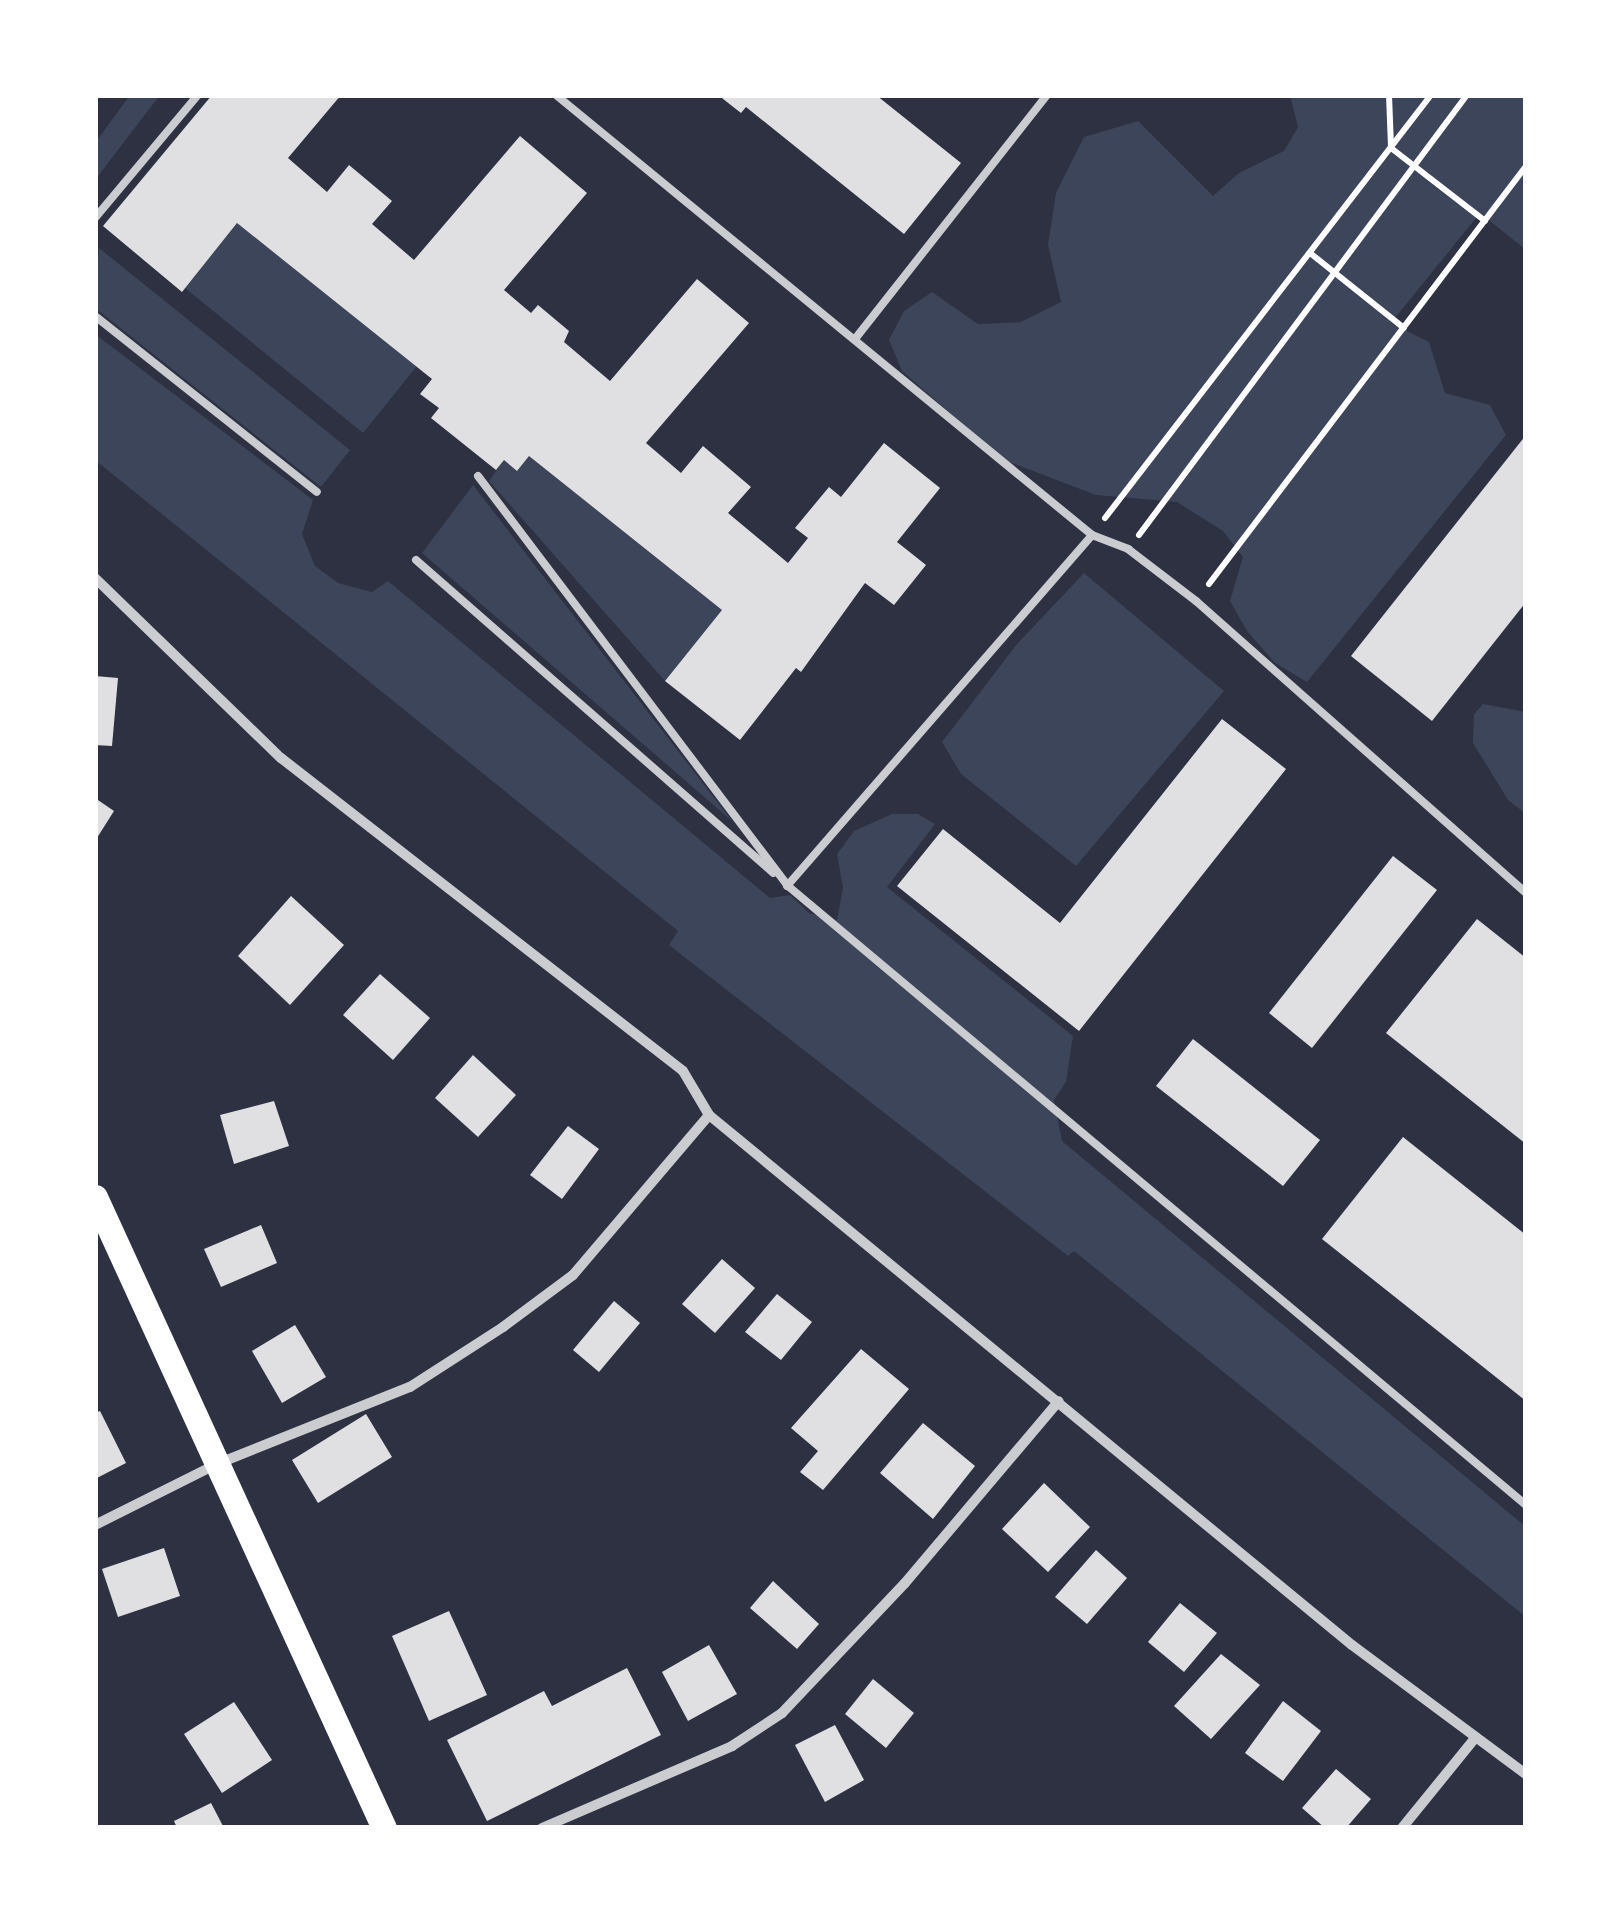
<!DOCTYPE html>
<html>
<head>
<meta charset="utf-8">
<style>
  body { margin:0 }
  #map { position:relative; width:1621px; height:1923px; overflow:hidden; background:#2d3142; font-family:"Exo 2",sans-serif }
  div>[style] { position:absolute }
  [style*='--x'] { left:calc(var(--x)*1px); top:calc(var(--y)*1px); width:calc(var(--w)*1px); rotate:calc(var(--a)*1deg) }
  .green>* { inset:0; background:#3c4559 }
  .building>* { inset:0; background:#e0e0e3 }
  .path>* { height:6px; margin:-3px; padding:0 3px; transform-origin:3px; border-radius:3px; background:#fff }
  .service>* { height:8px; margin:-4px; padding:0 4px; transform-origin:4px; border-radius:4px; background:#caccd0 }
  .minor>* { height:10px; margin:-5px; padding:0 5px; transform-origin:5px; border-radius:5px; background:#caccd0 }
  .primary>* { height:25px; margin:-12.5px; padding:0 12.5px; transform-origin:12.5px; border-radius:12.5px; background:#fff }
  span { translate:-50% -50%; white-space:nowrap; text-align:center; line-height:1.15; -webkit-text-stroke:8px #fff; paint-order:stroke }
  .frame { position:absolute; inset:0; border:98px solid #fff; pointer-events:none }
</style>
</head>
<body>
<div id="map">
  <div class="green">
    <i style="clip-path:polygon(130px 95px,160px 95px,95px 180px,95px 143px)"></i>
    <i style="clip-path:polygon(1290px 95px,1526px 95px,1526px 250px,1480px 213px,1391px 323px,1429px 342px,1445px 393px,1490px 405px,1506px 435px,1307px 682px,1275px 663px,1247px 631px,1230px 601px,1243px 557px,1223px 531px,1177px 502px,1096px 495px,1004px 460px,902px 371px,889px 340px,904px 311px,932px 292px,978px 324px,1021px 322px,1061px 302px,1048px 245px,1056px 193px,1084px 137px,1138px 121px,1213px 196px,1239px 173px,1284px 151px,1298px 127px)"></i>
    <i style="clip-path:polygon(237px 223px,417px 366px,363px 433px,185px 288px)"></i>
    <i style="clip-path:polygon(99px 248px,350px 450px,321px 487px,95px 308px)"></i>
    <i style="clip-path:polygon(95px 334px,313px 500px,302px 534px,315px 566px,338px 583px,372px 592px,388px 581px,770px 898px,790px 895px,809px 913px,837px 920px,843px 888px,837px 854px,854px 831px,892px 814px,918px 814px,935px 824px,887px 887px,1073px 1036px,1066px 1082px,1054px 1100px,1062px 1141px,1526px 1527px,1526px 1617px,1074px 1251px,1068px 1256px,669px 945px,678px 931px,95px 460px)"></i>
    <i style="clip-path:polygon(529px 456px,722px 610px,665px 681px,489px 481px,504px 460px,517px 471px)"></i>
    <i style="clip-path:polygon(473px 485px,732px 821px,422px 553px)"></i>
    <i style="clip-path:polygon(1084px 573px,1224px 691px,1076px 866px,961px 774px,942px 742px,1017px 644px)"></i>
    <i style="clip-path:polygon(1483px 704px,1526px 712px,1526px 814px,1508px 800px,1473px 743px,1474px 714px)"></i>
  </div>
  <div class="building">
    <i style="clip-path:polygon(212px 95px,341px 95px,288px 158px,327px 192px,349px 165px,392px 201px,372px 224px,414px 260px,520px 136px,587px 193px,504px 290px,531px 313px,538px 305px,569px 331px,564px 342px,610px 381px,697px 279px,749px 323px,646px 443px,681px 473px,703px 446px,751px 487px,728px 513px,788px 563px,808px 538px,795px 528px,829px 487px,841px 497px,884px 443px,940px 488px,897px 542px,926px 565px,894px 605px,865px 583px,801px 672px,796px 668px,740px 740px,665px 681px,722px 610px,529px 456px,517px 471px,504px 460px,496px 470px,431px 418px,439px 408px,420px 394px,432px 379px,237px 223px,182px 292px,103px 226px)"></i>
    <i style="clip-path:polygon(718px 95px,876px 95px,961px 163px,904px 234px,746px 107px,741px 113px)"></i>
    <i style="clip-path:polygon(1526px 435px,1526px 602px,1432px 721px,1351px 656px)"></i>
    <i style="clip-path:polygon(95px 676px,118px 678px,112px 746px,95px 745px)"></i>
    <i style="clip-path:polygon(1222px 719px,1286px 769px,1079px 1031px,897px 886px,943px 829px,1060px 923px)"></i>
    <i style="clip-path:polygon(95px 798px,114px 811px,95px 841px)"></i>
    <i style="clip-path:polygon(1393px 856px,1437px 890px,1312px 1048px,1269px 1013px)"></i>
    <i style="clip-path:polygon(291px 896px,344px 945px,290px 1005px,238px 956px)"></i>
    <i style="clip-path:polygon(1477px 919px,1526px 958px,1526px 1144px,1386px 1033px)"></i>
    <i style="clip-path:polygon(380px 974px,430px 1018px,393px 1060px,343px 1015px)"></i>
    <i style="clip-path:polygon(1193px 1039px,1320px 1140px,1283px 1186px,1156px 1086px)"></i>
    <i style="clip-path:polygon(473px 1055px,516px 1095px,478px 1137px,435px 1098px)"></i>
    <i style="clip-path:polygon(274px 1101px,289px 1146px,234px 1164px,220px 1115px)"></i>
    <i style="clip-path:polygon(568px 1126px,599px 1149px,562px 1199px,530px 1175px)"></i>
    <i style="clip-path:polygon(1403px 1137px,1526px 1235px,1526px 1401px,1322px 1239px)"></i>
    <i style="clip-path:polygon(261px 1225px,277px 1263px,221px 1287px,204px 1249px)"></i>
    <i style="clip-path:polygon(722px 1259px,755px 1288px,715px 1333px,682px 1304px)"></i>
    <i style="clip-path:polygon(777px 1294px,812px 1322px,781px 1360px,745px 1332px)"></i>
    <i style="clip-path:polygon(614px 1301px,640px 1323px,599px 1372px,573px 1350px)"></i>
    <i style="clip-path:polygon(295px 1325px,326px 1377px,282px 1403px,252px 1351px)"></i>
    <i style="clip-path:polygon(861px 1349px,909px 1389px,823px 1490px,800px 1472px,818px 1451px,791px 1428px)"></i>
    <i style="clip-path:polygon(100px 1411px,126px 1463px,95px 1479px,95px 1413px)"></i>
    <i style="clip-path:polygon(366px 1414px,392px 1457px,318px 1503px,292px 1460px)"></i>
    <i style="clip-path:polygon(923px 1423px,975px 1466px,933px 1519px,880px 1473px)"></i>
    <i style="clip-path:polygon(1044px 1483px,1090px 1527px,1048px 1572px,1002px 1529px)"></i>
    <i style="clip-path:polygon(164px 1548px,180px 1596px,118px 1617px,102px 1569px)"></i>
    <i style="clip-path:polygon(1096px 1550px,1127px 1578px,1087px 1624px,1055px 1597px)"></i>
    <i style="clip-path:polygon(773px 1581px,819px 1624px,797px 1649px,750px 1608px)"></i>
    <i style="clip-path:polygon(1180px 1603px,1217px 1633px,1184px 1672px,1148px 1642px)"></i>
    <i style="clip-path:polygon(449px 1611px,487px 1695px,429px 1721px,392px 1636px)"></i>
    <i style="clip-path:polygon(709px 1645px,737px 1694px,688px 1721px,662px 1672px)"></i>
    <i style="clip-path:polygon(1221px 1654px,1260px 1685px,1211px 1739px,1174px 1706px)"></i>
    <i style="clip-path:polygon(627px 1668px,661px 1735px,487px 1821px,447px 1740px,544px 1691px,552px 1706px)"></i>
    <i style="clip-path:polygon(873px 1679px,914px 1713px,886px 1748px,845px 1714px)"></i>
    <i style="clip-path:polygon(1283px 1701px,1321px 1731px,1283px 1781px,1245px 1753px)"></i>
    <i style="clip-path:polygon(234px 1702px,272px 1760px,222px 1793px,184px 1734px)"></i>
    <i style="clip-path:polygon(835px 1725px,864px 1780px,825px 1802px,795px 1745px)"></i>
    <i style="clip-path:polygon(1336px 1769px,1371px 1799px,1346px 1828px,1325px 1828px,1302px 1808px)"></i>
    <i style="clip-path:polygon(211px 1803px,224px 1828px,177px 1828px,174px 1821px)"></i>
  </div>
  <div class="path">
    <i style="--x:1389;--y:95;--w:53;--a:87.8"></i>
    <i style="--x:1391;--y:148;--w:119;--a:37.8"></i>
    <i style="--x:1310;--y:253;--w:120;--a:38.6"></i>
    <i style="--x:1105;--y:518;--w:534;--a:-52.38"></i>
    <i style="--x:1139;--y:535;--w:549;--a:-53.3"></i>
    <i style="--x:1209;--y:584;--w:525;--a:-52.82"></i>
  </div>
  <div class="service">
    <i style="--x:556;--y:95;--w:693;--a:39.38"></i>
    <i style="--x:1092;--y:535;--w:39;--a:21"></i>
    <i style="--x:1128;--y:549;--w:86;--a:37.4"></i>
    <i style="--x:1196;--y:601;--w:441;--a:41.5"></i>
    <i style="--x:95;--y:218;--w:160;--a:-50.1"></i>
    <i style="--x:95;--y:316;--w:283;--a:38.4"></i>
    <i style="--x:855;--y:339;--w:310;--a:-51.8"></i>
    <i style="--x:478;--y:476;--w:514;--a:52.91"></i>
    <i style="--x:788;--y:886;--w:963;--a:39.99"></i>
    <i style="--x:416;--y:560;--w:475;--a:41.2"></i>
    <i style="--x:787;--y:886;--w:465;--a:-49"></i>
  </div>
  <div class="minor">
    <i style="--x:95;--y:578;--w:259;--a:44.1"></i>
    <i style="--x:281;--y:758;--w:509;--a:37.9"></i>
    <i style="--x:683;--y:1071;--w:51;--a:59.4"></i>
    <i style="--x:709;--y:1115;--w:833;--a:39.5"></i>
    <i style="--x:1352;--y:1645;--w:217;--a:36.6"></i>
    <i style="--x:95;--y:1525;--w:136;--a:-26.6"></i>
    <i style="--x:217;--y:1464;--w:208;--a:-21.8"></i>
    <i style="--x:410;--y:1387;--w:111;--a:-32.8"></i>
    <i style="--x:503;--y:1327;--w:87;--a:-36.6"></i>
    <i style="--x:573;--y:1275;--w:210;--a:-49.6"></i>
    <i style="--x:542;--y:1828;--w:207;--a:-23.3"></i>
    <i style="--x:732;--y:1746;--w:60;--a:-33.4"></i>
    <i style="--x:782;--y:1713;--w:179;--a:-46.6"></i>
    <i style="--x:905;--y:1583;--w:238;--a:-49.8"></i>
    <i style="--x:1402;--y:1828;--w:117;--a:-50.9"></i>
  </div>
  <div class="primary">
    <i style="--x:95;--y:1197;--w:694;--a:65.39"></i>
  </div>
  <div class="frame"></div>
</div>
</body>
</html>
